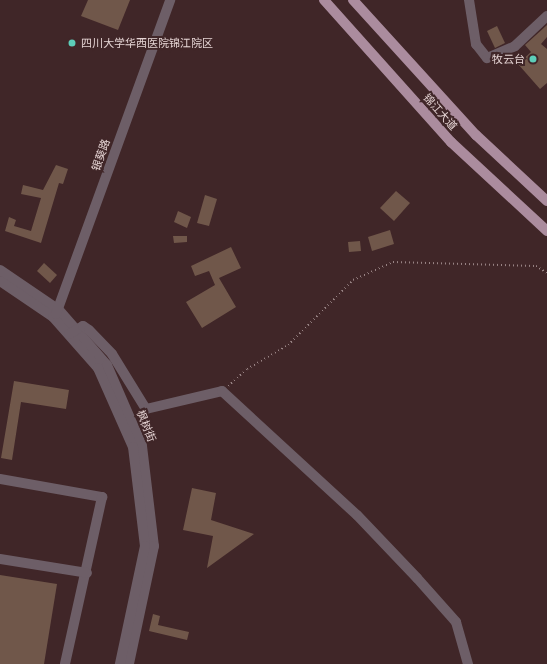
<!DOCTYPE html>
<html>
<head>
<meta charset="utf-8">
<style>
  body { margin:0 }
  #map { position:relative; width:547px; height:664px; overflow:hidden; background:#402628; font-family:Montserrat,"Noto Sans SC",sans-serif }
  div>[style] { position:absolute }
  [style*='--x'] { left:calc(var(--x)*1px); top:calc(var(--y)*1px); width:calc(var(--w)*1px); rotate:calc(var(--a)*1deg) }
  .building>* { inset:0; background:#70574a }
  .path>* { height:1.5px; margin-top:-0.75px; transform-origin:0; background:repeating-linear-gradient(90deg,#988384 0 1px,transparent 0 4px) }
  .minor>* { height:10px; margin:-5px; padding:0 5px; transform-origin:5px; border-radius:5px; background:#6d5e67 }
  .major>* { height:10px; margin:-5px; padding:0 5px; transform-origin:5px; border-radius:5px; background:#ab8c9e }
  .dots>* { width:11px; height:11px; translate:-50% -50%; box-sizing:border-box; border:2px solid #402628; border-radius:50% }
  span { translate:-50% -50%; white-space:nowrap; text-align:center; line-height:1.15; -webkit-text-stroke:4px #402628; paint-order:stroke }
  .poi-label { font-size:11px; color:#e5d4d4 }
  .left { translate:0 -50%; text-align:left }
  .right { translate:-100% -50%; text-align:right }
  .street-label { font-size:11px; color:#e5d4d4 }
</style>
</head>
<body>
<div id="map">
  <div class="building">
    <i style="clip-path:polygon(88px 0,130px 0,118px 30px,81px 16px)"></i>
    <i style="clip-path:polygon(547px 25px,547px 37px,541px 44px,547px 49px,547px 83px,540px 89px,518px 64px,531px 52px,525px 45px)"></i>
    <i style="clip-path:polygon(497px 26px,505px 43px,495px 48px,487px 31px)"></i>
    <i style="clip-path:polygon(56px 165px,68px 169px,63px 184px,59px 183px,41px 243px,5px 231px,9px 217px,16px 220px,14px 226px,31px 231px,41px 198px,21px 194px,23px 185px,43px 190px)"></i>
    <i style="clip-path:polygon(396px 191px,410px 203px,394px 221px,380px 208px)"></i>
    <i style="clip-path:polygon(205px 195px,217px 199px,209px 226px,197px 223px)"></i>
    <i style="clip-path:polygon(178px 211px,191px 217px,187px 228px,174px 222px)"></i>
    <i style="clip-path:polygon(390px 230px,394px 244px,372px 251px,368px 237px)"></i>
    <i style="clip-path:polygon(173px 236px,187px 236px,187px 242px,174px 243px)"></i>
    <i style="clip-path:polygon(360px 241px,361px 251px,349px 252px,348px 242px)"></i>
    <i style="clip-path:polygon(231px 247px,241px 268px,219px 278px,236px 307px,202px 328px,186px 302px,215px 285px,209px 271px,195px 276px,191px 266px)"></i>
    <i style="clip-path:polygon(44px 263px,57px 275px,50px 283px,37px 271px)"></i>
    <i style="clip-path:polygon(14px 381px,69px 390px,66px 409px,21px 402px,12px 460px,1px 458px)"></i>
    <i style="clip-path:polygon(192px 488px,216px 493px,211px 520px,254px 534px,207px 568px,213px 536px,183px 530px)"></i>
    <i style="clip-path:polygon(0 575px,57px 584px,44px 664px,0 664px)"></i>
    <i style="clip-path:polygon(153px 614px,160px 616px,158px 625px,189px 632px,187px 640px,149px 631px)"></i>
  </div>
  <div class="path">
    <i style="--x:228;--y:386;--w:25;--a:-42"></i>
    <i style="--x:247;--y:369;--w:48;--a:-30.3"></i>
    <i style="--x:288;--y:345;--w:92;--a:-45"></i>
    <i style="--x:353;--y:280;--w:44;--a:-24.2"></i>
    <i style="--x:393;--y:262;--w:143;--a:1.6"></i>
    <i style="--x:536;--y:266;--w:13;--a:32"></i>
  </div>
  <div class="minor">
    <i style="--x:469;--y:0;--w:45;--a:81"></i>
    <i style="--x:476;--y:44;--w:18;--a:52"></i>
    <i style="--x:487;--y:58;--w:30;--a:-23"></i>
    <i style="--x:515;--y:46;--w:44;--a:-43.2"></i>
    <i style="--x:0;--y:270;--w:71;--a:34.1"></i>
    <i style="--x:59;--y:310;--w:73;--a:48.9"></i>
    <i style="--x:107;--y:365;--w:88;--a:66.6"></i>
    <i style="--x:142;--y:446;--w:101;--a:83.2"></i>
    <i style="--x:154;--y:546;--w:121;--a:102"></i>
    <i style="--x:0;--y:281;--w:64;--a:34.2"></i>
    <i style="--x:53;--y:317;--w:68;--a:48.6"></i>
    <i style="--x:98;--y:368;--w:86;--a:66.1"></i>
    <i style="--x:133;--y:447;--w:100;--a:83.1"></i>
    <i style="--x:145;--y:546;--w:121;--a:102"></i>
    <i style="--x:56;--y:314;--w:334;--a:-70"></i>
    <i style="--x:69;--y:334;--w:16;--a:-30"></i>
    <i style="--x:83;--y:326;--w:7;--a:34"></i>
    <i style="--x:89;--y:330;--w:33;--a:46"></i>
    <i style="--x:112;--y:354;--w:65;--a:58.3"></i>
    <i style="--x:146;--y:409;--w:78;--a:-13.3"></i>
    <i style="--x:222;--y:391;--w:183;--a:42.6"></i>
    <i style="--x:357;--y:515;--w:87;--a:46.4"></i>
    <i style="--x:417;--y:578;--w:59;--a:48.4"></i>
    <i style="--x:456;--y:622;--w:44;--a:74.1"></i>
    <i style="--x:0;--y:479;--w:104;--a:10"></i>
    <i style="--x:102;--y:497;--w:171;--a:102.5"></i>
    <i style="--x:0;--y:559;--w:88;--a:9.1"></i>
  </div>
  <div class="major">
    <i style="--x:324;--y:0;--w:191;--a:48.2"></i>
    <i style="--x:451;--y:142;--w:131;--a:42.8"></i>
    <i style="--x:353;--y:0;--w:183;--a:47.7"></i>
    <i style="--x:476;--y:135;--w:97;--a:42.9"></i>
  </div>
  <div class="dots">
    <i style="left:72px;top:43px;background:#5dceb9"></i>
    <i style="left:533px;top:59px;background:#5dceb9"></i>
  </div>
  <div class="poi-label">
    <span class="left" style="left:81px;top:43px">四川大学华西医院锦江院区</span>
    <span class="right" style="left:525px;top:59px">牧云台</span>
  </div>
  <div class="street-label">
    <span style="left:440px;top:112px;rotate:48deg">锦江大道</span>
    <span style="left:101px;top:155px;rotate:-71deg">银葵路</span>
    <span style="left:146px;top:426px;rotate:68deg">枫树街</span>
  </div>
</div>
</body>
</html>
